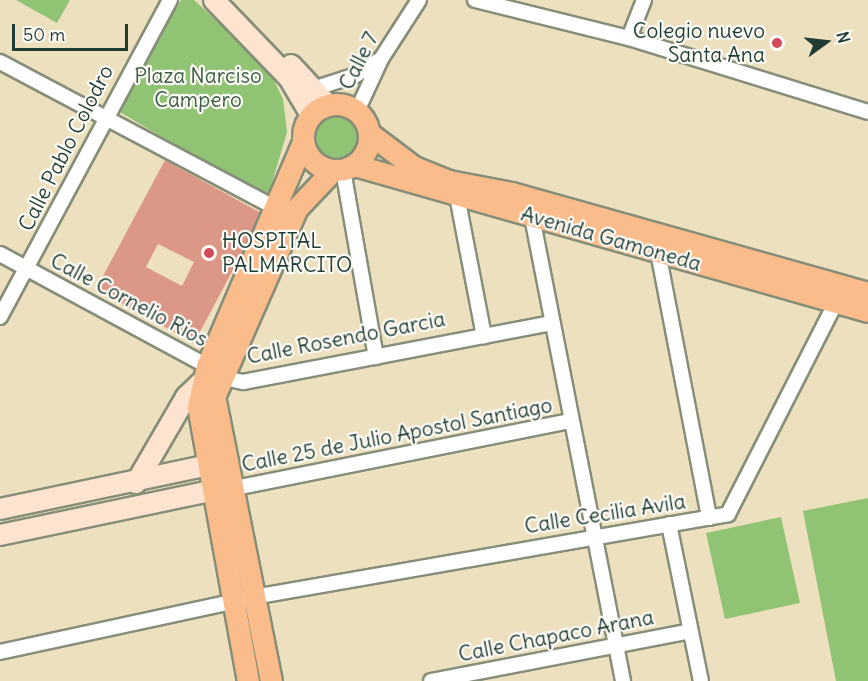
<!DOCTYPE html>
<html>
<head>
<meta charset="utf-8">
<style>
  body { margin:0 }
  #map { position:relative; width:868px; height:681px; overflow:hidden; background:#ede0be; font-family:Delius,sans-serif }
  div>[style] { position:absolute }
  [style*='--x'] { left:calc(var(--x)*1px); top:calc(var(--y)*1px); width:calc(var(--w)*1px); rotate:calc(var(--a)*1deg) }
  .green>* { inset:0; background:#90c374 }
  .round { border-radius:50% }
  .building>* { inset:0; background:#dc9886 }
  .roads { filter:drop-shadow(2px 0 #868e79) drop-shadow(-2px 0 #868e79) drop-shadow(0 2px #868e79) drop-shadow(0 -2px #868e79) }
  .street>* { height:14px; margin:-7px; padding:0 7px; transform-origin:7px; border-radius:7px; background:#fff }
  .secondary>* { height:20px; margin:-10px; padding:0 10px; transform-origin:10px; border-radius:10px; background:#fde4d1 }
  .primary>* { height:21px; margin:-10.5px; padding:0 10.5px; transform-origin:10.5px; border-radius:10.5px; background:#fabc8b }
  .primary>.ring { margin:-10.5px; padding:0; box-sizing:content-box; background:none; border:21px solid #fabc8b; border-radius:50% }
  .dots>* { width:16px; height:16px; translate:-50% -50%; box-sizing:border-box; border:3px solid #fdfcf7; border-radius:50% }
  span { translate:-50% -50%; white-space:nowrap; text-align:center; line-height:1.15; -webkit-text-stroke:4.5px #fdfcf7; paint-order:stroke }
  .poi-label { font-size:21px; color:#1f3d34 }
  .right { translate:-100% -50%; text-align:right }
  .left { translate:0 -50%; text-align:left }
  .street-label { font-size:21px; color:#1f3d34 }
  .park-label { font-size:21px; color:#3b5e44 }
  .north { position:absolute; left:796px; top:12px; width:60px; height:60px; -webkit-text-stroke:4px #fdfcf7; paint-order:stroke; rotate:75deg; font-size:16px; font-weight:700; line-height:24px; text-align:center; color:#1f3d34 }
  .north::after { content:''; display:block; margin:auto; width:21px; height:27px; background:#1f3d34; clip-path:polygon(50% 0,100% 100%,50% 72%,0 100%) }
  .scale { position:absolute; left:12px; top:24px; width:116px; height:27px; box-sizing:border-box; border:3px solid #1f3d34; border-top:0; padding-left:8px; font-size:18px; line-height:21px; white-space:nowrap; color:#1f3d34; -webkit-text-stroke:4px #fdfcf7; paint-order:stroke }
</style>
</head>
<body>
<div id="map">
  <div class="green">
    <i style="clip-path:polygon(16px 0,70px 0,57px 23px)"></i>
    <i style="clip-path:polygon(181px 0,194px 0,268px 68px,283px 99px,287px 132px,267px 200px,115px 109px)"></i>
    <i class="round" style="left:311px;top:114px;width:48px;height:48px"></i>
    <i style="clip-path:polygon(868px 498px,868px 681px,836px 681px,803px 511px)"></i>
    <i style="clip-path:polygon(781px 517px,800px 603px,725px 619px,706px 533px)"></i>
  </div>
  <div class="building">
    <i style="clip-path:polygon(evenodd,165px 160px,263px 214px,194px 343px,96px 289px,165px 160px,158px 244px,194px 262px,182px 286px,146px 267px,158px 244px)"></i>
  </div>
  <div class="roads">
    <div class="street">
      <i style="--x:475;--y:0;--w:159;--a:13.9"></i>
      <i style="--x:629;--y:38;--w:250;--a:17.2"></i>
      <i style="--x:629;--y:38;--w:41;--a:-68.5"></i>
      <i style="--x:0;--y:62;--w:318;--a:27.9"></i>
      <i style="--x:313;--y:89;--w:45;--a:-18"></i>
      <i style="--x:356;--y:75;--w:27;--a:-33"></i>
      <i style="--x:357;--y:111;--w:57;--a:-65.2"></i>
      <i style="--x:381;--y:59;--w:70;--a:-57.2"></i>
      <i style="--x:343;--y:170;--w:190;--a:80"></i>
      <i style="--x:457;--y:196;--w:143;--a:79.1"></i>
      <i style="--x:532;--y:217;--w:473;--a:78.9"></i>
      <i style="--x:658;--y:252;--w:271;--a:79.1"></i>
      <i style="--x:0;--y:254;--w:235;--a:28.4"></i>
      <i style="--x:0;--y:317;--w:360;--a:-61.8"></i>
      <i style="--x:219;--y:377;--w:25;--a:12"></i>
      <i style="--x:243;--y:382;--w:315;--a:-10.8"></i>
      <i style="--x:225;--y:490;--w:353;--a:-11.3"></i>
      <i style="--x:669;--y:524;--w:160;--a:78.5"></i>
      <i style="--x:0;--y:652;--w:260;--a:-12.2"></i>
      <i style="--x:254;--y:597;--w:481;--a:-9.9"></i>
      <i style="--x:728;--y:514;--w:238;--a:-63"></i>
      <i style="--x:431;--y:681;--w:264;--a:-10.9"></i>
    </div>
    <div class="secondary">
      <i style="--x:214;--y:0;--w:108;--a:46.1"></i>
      <i style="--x:289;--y:78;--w:43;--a:59.3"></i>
      <i style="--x:291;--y:65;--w:54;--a:47.2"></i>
      <i style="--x:136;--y:483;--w:99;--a:-59.8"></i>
      <i style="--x:186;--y:397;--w:30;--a:-44"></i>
      <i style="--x:0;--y:509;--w:228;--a:-11.9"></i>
      <i style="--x:0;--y:535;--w:216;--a:-11.8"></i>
    </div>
    <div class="primary">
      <i class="ring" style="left:303px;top:104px;width:45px;height:45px"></i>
      <i style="--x:369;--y:133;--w:56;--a:37.1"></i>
      <i style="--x:414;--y:167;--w:38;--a:22"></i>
      <i style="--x:449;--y:181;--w:64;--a:10.8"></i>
      <i style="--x:512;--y:193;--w:370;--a:15.7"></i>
      <i style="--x:354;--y:165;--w:534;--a:15.86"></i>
      <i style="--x:248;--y:681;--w:279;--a:-100.3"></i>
      <i style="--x:198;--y:407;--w:42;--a:-77.6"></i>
      <i style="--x:207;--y:366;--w:244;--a:-66.8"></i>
      <i style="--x:271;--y:681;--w:290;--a:-101.3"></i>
      <i style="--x:214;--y:397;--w:206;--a:-66.3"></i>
      <i style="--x:297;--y:208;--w:52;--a:-46.5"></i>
    </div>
  </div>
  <div class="dots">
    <i style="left:777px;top:43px;background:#d1495b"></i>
    <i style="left:209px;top:253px;background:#d1495b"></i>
  </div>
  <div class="poi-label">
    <span class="right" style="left:765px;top:43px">Colegio nuevo<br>Santa Ana</span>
    <span class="left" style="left:222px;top:253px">HOSPITAL<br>PALMARCITO</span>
  </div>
  <div class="street-label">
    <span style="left:359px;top:61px;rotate:-63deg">Calle 7</span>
    <span style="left:66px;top:148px;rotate:-63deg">Calle Pablo Colodro</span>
    <span style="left:611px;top:239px;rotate:16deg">Avenida Gamoneda</span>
    <span style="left:129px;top:300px;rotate:28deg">Calle Cornelio Rios</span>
    <span style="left:346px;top:338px;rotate:-11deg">Calle Rosendo Garcia</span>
    <span style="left:397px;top:435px;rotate:-11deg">Calle 25 de Julio Apostol Santiago</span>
    <span style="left:605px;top:514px;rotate:-9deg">Calle Cecilia Avila</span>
    <span style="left:556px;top:636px;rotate:-11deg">Calle Chapaco Arana</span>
  </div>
  <div class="park-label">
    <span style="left:198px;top:88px">Plaza Narciso<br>Campero</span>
  </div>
  <div class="north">N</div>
  <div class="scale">50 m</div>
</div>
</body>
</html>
